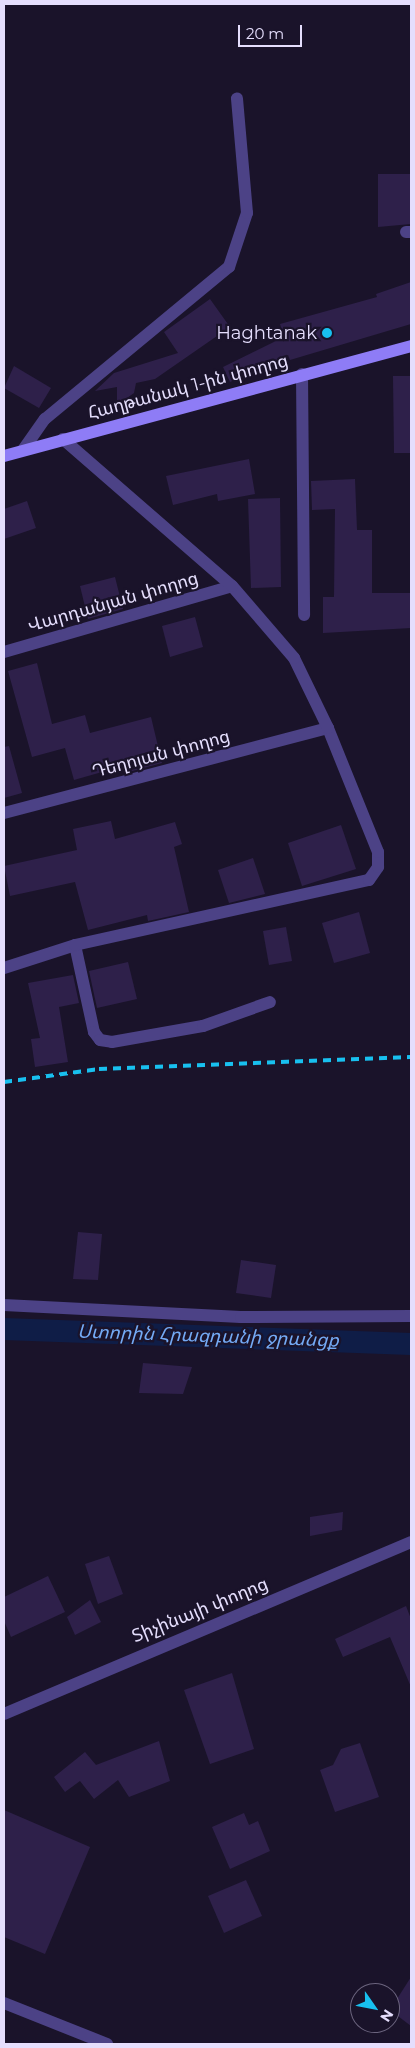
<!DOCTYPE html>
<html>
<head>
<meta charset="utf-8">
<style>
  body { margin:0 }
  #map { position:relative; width:415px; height:2048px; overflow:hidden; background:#1a132a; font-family:Montserrat,"Noto Sans Armenian",sans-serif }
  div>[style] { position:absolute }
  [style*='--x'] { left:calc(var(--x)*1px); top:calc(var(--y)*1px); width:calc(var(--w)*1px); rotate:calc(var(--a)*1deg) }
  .canal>* { height:22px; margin:-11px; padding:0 11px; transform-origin:11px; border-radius:11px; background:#0f1d47 }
  .building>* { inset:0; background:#2e204a }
  .minor>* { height:12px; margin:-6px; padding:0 6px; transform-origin:6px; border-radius:6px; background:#4c4286 }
  .tertiary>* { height:12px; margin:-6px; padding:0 6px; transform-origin:6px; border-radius:6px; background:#4c4286 }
  .secondary>* { height:12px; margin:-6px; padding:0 6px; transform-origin:6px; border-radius:6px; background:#8e7cf6 }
  .rail>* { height:4px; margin-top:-2px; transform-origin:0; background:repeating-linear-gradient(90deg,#18c0ef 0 8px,transparent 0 14px) }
  .dots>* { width:14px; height:14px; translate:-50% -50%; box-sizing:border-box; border:2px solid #1a132a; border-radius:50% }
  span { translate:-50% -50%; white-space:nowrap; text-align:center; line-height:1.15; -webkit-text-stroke:4.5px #1a132a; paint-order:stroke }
  .poi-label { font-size:18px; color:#e5defd }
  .right { translate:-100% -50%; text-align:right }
  .street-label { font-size:18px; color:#e5defd }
  .water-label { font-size:19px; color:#74aaf5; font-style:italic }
  .frame { position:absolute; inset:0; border:5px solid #e5defd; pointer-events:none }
  .north { position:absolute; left:350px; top:1983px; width:50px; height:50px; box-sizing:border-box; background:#1a132a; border:1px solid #6b647e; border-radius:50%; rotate:123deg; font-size:14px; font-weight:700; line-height:20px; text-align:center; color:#e5defd }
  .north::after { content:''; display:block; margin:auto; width:18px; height:22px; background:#18c0ef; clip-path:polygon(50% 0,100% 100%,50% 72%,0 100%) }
  .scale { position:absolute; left:238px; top:25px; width:64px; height:22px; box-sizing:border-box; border:2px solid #e5defd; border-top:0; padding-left:6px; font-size:15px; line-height:18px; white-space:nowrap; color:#e5defd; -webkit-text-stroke:4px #1a132a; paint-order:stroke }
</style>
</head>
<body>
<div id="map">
  <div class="canal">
    <i style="--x:4;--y:1329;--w:407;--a:2.1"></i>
  </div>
  <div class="building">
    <i style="clip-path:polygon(378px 174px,411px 174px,411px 224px,378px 227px)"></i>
    <i style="clip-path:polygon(411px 282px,411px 324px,290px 360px,288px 355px,230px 382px,223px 367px,284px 337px,280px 324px,377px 297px,376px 294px)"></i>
    <i style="clip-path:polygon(210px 299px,230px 327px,155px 379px,136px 383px,134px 393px,117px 405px,117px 387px,95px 391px,114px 373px,178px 353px,164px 332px)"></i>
    <i style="clip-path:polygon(14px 366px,51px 388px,39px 408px,4px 388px)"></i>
    <i style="clip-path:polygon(393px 376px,411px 376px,411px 453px,394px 453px)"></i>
    <i style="clip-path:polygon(249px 459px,255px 494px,218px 501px,217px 494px,173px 505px,166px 476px)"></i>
    <i style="clip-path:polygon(355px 479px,357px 530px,372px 530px,372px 593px,411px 593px,411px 628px,323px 633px,323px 597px,334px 597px,335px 509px,312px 510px,311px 481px)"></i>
    <i style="clip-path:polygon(280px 498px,281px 587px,251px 588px,248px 499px)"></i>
    <i style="clip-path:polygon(27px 501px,36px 528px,4px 539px,4px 509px)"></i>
    <i style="clip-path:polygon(115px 577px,123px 609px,88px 619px,80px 586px)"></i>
    <i style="clip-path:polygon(195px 617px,203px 647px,170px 657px,162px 626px)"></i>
    <i style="clip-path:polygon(37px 663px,52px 724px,85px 715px,90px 733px,151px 717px,162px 763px,125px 773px,123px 766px,74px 780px,65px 748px,32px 757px,8px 671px)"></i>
    <i style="clip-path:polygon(9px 746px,22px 793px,4px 798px,4px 747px)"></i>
    <i style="clip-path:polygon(111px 821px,115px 839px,175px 822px,182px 844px,174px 847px,189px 912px,148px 921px,147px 915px,88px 930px,75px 882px,10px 896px,4px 866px,77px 850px,73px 829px)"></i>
    <i style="clip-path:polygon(341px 825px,356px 869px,302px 886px,288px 843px)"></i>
    <i style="clip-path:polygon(253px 858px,265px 894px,229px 903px,218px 870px)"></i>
    <i style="clip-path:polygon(359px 912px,370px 953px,334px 963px,322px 923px)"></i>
    <i style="clip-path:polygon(286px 927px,292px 961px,269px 965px,263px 931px)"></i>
    <i style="clip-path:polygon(128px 962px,137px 999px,97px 1008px,89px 971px)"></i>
    <i style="clip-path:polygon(73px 975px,79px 1003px,59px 1007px,68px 1062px,35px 1067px,31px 1039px,40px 1038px,28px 983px)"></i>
    <i style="clip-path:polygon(78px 1232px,102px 1234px,98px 1280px,73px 1279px)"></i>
    <i style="clip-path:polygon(241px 1260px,276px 1265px,271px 1298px,236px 1293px)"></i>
    <i style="clip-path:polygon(143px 1363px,192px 1367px,183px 1394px,139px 1393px)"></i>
    <i style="clip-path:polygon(343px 1512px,342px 1530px,310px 1536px,310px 1517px)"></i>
    <i style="clip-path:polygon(109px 1556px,123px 1594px,98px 1604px,85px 1564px)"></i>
    <i style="clip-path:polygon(48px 1576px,65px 1612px,11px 1637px,4px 1621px,4px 1597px)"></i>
    <i style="clip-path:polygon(90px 1600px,101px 1622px,75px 1635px,67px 1617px)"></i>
    <i style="clip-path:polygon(406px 1606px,411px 1619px,411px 1687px,390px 1637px,343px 1657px,335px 1639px)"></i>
    <i style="clip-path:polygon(232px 1673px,254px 1749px,210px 1764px,184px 1690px)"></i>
    <i style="clip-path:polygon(159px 1741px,170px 1781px,129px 1797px,118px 1780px,94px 1799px,80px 1781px,65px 1792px,54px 1777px,85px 1752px,96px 1765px)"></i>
    <i style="clip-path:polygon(360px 1743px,379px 1797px,335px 1812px,320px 1770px,333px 1765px,341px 1749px)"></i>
    <i style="clip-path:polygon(4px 1810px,90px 1847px,45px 1954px,4px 1937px)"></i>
    <i style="clip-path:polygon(244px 1813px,249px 1825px,258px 1821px,270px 1851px,230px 1869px,212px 1827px)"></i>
    <i style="clip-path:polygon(246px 1880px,262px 1916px,224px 1933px,208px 1896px)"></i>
    <i style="clip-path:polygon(411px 1977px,411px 2026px,390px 2010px)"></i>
  </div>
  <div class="minor">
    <i style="--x:406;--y:232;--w:5;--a:0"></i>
    <i style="--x:302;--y:374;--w:241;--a:89.5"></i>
    <i style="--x:23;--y:450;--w:38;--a:-55"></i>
    <i style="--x:45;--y:419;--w:239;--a:-39.6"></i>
    <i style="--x:229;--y:267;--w:57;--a:-71.6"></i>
    <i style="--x:247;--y:213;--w:115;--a:-95"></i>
    <i style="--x:4;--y:652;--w:237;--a:-16.1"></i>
    <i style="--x:4;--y:813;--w:335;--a:-14.7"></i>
    <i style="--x:75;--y:945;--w:89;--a:77.7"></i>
    <i style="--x:94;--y:1032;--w:10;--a:53"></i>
    <i style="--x:100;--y:1040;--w:12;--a:9"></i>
    <i style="--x:112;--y:1042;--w:92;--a:-10"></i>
    <i style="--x:203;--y:1026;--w:71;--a:-19.7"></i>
    <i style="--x:4;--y:968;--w:75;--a:-17.9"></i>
    <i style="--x:75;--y:945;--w:301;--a:-12.5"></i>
    <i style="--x:369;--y:880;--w:16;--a:-55"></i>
    <i style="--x:378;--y:867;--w:15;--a:-90"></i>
    <i style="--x:378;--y:852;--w:134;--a:-112"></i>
    <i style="--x:328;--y:728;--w:78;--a:-115.9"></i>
    <i style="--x:294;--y:658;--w:95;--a:-130.7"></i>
    <i style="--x:232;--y:586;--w:224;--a:-139"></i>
    <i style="--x:4;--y:1305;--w:237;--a:2.9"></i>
    <i style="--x:241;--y:1317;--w:170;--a:-0.3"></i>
    <i style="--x:4;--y:2003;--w:111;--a:21.7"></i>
  </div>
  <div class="tertiary">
    <i style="--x:4;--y:1714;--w:442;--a:-22.9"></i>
  </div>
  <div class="secondary">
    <i style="--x:4;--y:456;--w:422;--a:-15.1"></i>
  </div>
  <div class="rail">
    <i style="--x:4;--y:1082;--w:96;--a:-7.8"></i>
    <i style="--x:99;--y:1069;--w:312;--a:-2.2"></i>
  </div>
  <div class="dots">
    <i style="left:327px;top:333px;background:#18c0ef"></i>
  </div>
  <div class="poi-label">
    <span class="right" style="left:317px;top:333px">Haghtanak</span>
  </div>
  <div class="street-label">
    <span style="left:188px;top:387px;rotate:-15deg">Հաղթանակ 1-ին փողոց</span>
    <span style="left:113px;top:602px;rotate:-16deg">Վարդանյան փողոց</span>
    <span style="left:161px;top:754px;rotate:-15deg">Դեղոյան փողոց</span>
    <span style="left:200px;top:1610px;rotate:-22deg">Տիչինայի փողոց</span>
  </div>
  <div class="water-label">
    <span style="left:208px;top:1336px;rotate:2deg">Ստորին Հրազդանի ջրանցք</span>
  </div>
  <div class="frame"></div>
  <div class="north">N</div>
  <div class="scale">20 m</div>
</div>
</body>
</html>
